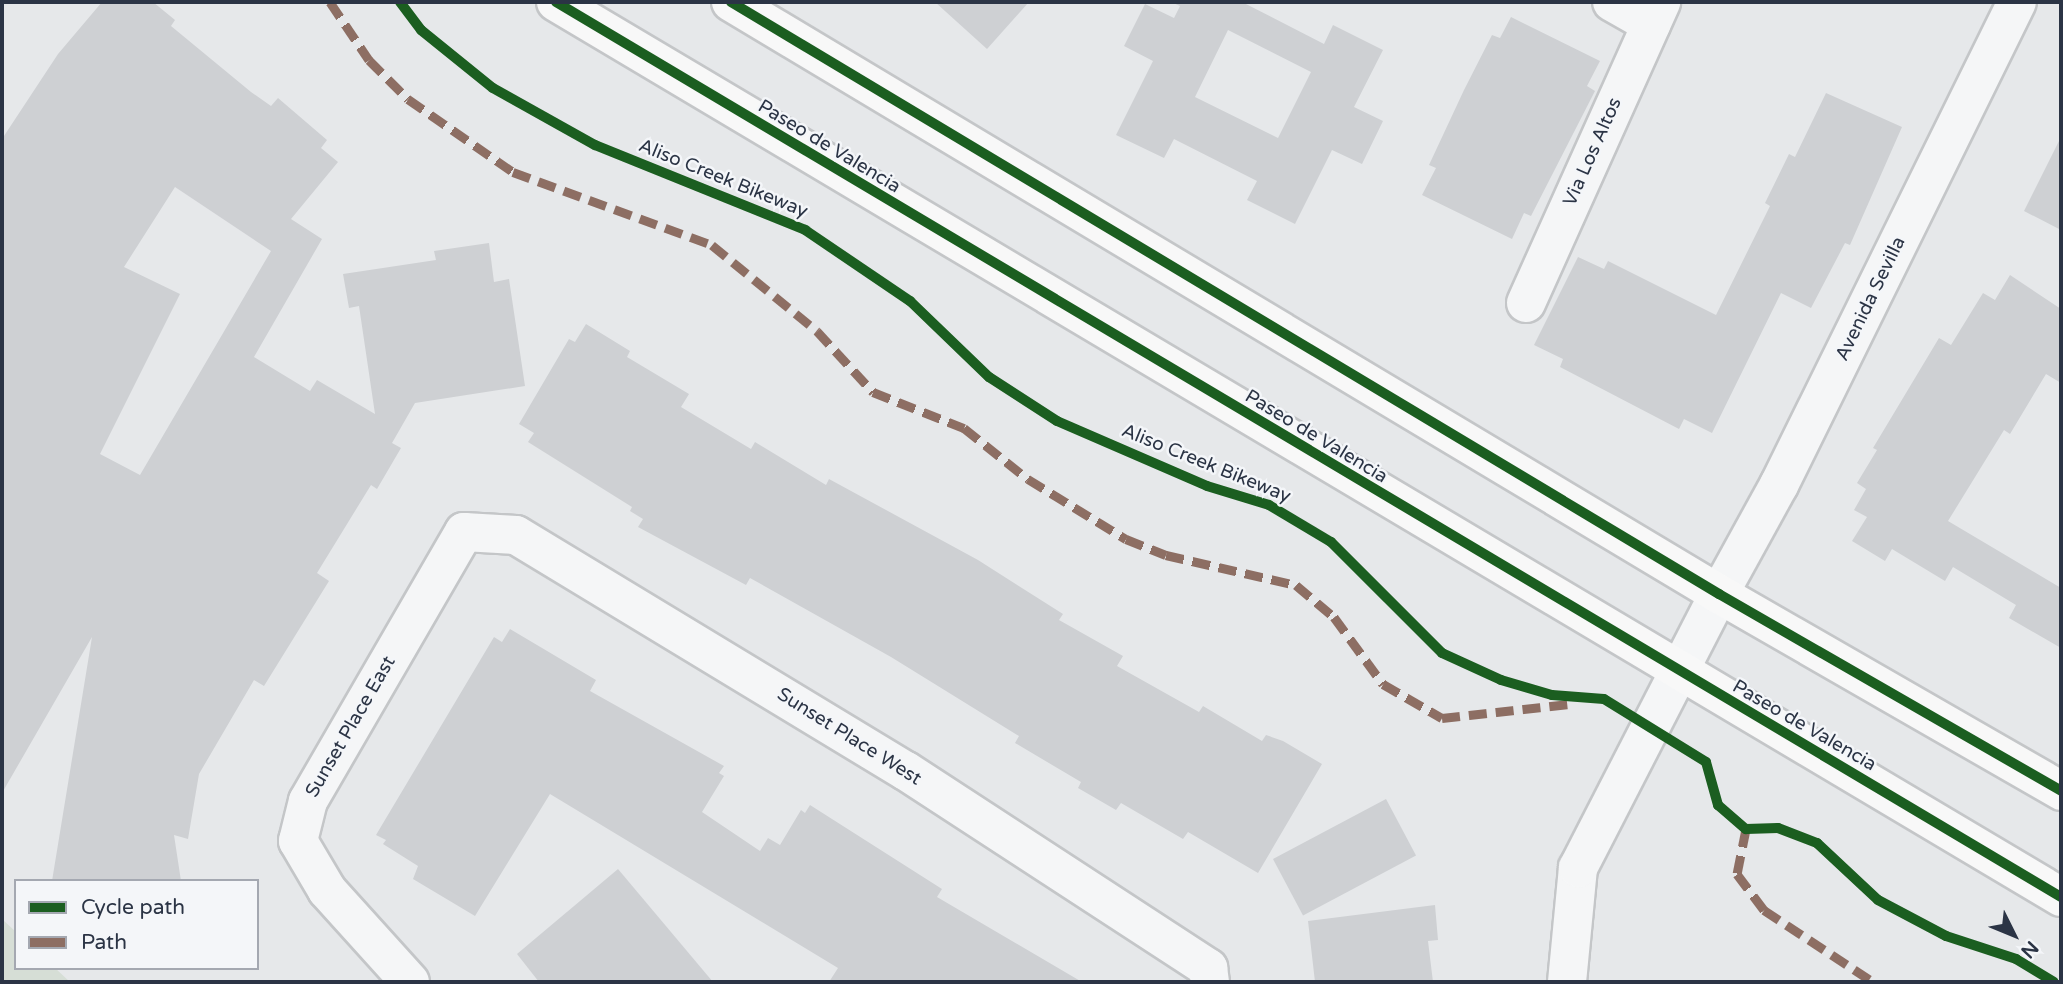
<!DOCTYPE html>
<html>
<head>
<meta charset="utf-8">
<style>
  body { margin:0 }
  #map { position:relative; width:2063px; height:984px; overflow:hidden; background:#e6e8ea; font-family:"Varela Round",sans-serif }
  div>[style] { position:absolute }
  .green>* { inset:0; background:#d6ded6 }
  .building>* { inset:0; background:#ced0d3; transform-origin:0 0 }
  .roads { filter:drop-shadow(2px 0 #c4c6c8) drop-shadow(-2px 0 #c4c6c8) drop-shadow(0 2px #c4c6c8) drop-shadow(0 -2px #c4c6c8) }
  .minor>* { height:38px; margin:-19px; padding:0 19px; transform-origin:19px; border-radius:19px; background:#f5f6f7 }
  .tertiary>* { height:38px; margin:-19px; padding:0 19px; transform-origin:19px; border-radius:19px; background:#f5f6f7 }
  .secondary>* { height:38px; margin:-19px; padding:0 19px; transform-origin:19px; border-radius:19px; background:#f8f8f8 }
  .quiet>* { height:9px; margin-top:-4.5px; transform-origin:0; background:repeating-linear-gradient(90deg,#8d6e63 0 18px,transparent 0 27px) }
  .cycleway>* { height:10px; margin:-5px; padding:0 5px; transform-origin:5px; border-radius:5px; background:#1b5e20 }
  span { translate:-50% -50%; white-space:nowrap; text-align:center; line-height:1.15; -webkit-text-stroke:5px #f4f6f9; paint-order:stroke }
  .street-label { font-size:19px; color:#2b3445 }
  .frame { position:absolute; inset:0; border:4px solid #2b3445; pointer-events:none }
  .legend { position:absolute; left:14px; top:879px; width:245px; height:91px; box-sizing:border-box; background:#f4f6f9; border:2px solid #a4a8b1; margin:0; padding:9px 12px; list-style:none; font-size:21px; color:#2b3445 }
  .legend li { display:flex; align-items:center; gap:14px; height:35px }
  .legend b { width:35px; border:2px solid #a4a8b1 }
  .north { position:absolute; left:1979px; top:900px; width:70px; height:70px; -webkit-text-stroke:5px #f4f6f9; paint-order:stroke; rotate:133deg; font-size:19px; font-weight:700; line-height:28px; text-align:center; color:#2b3445 }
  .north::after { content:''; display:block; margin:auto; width:24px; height:32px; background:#2b3445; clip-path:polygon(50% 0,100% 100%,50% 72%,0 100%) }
</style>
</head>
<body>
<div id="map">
  <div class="green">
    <div style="clip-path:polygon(2px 919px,16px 932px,16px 968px,55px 968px,70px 982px,2px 982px)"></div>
  </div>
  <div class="building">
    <div style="clip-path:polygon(evenodd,102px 2px,153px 2px,175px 20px,171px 26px,251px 92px,271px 106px,278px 98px,327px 140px,321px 148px,338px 162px,291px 219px,322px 239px,254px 357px,310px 391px,317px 380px,375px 414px,359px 306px,349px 308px,343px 274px,436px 260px,434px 251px,489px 243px,494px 282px,509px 279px,525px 386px,415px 403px,392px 443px,401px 448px,377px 489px,371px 485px,317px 573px,329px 581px,264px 686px,254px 680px,199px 774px,188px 839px,174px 835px,181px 881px,52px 881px,92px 637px,2px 793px,2px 139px,58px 54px,102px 2px,175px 187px,271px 251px,140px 475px,100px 454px,180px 294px,124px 267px,175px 187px)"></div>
    <div style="clip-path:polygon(935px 2px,1029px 2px,987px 49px)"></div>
    <div style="clip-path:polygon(evenodd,1171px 2px,1242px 2px,1324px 44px,1333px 25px,1383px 50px,1354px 107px,1383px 121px,1362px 164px,1332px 150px,1295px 224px,1247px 200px,1257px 181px,1174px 139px,1164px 158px,1116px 135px,1153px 61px,1124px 46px,1145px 4px,1174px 18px,1180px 6px,1171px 2px,1228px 30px,1311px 72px,1278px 138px,1195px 97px,1228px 30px)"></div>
    <div style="clip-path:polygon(1511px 17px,1600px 61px,1587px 86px,1595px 91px,1531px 216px,1524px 213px,1512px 239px,1422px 195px,1436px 168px,1429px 165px,1464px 90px,1492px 35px,1500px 38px)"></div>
    <div style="clip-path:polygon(1826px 93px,1902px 127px,1850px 245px,1845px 243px,1811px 308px,1781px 293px,1712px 433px,1684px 419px,1679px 429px,1560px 367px,1563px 359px,1534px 345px,1578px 257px,1604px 269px,1608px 261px,1716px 315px,1770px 206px,1765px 203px,1789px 154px,1795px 157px)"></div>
    <div style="clip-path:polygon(2061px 137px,2061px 230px,2024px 211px)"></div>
    <div style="clip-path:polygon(2010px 275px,2061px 309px,2061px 383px,2046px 374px,2010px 434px,2004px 430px,1948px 521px,2061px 588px,2061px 648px,2009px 618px,2016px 605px,1953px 567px,1945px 581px,1892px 549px,1885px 561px,1852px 541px,1867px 517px,1854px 510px,1866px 489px,1857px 483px,1877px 450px,1873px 448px,1939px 338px,1951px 345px,1983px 293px,1995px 300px)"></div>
    <div style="clip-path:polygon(586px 324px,630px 351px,627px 357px,689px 394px,681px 407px,751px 449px,755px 442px,826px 485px,829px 479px,978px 560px,1063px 614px,1059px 620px,1123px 656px,1117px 666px,1199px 712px,1203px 706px,1262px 741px,1266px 735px,1283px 741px,1322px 764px,1258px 873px,1188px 832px,1183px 839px,1121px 803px,1116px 810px,1078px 788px,1081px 782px,1015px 743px,1019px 736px,891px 657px,750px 578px,746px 585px,638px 527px,643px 519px,630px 511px,632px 507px,528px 442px,534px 433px,519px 424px,569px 339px,575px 342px)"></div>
    <div style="clip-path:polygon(510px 629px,596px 680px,590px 691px,724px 766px,719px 773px,724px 776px,702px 812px,760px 851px,768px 838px,780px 845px,801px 810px,805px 813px,810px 805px,942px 889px,937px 897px,1082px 982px,829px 982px,838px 968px,550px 794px,475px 916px,413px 879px,418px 866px,383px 844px,386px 840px,376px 835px,494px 637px,502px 642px)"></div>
    <div style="left:1386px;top:799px;width:64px;height:128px;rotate:62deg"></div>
    <div style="clip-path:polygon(618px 869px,713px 982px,539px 982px,517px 954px)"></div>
    <div style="clip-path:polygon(1435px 905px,1438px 940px,1428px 941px,1433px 982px,1315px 982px,1308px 921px)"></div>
  </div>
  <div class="roads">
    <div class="minor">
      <div style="left:1612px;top:2px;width:45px;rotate:29.4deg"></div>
      <div style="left:1526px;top:303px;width:330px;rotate:-65.8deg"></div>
      <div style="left:410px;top:982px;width:124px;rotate:-132.1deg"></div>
      <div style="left:327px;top:890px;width:57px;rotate:-120.6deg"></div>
      <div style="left:298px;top:841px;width:41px;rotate:-76deg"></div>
      <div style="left:308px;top:801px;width:311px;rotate:-59.9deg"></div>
      <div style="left:464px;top:532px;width:52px;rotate:3.3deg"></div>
      <div style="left:516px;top:535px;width:456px;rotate:31.2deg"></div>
      <div style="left:906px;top:771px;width:361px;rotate:33.1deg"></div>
      <div style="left:1208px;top:968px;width:14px;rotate:82deg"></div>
      <div style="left:1567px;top:982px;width:115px;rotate:-84.5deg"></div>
      <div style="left:1578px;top:868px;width:308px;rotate:-62.8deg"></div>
    </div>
    <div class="tertiary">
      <div style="left:1719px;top:594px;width:124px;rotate:-61.2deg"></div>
      <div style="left:1779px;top:485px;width:538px;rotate:-63.77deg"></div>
    </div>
    <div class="secondary">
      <div style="left:556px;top:2px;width:1751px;rotate:30.74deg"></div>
      <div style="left:731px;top:2px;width:1152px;rotate:30.93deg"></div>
      <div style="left:1719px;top:594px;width:395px;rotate:29.9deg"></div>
    </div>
  </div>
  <div class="quiet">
    <div style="left:330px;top:2px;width:70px;rotate:56.1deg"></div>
    <div style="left:369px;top:60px;width:55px;rotate:45deg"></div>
    <div style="left:408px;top:99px;width:128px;rotate:34.8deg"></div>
    <div style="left:513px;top:172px;width:212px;rotate:20.1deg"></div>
    <div style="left:712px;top:245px;width:136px;rotate:39.3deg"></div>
    <div style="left:817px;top:331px;width:83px;rotate:47.4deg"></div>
    <div style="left:873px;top:392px;width:98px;rotate:21.6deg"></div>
    <div style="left:964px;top:428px;width:82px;rotate:38.6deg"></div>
    <div style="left:1028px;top:479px;width:115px;rotate:31.5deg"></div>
    <div style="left:1126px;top:539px;width:43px;rotate:21.8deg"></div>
    <div style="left:1166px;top:555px;width:133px;rotate:13deg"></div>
    <div style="left:1296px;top:585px;width:50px;rotate:40.1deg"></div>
    <div style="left:1334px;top:617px;width:83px;rotate:53.8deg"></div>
    <div style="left:1383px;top:684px;width:68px;rotate:30deg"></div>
    <div style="left:1442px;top:718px;width:128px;rotate:-6.3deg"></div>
    <div style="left:1746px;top:829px;width:46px;rotate:101.3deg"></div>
    <div style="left:1737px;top:874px;width:45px;rotate:53.1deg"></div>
    <div style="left:1764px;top:910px;width:131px;rotate:33.4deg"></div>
  </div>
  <div class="cycleway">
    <div style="left:400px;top:2px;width:35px;rotate:53deg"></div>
    <div style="left:421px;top:30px;width:92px;rotate:38.9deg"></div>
    <div style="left:493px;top:88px;width:117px;rotate:29.2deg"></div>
    <div style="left:595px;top:145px;width:227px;rotate:22deg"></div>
    <div style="left:805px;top:230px;width:127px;rotate:34.1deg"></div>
    <div style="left:910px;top:301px;width:110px;rotate:43.9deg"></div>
    <div style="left:989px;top:377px;width:81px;rotate:32.9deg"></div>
    <div style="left:1057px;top:421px;width:163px;rotate:23.4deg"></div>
    <div style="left:1207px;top:486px;width:65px;rotate:17deg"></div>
    <div style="left:1269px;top:505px;width:72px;rotate:30.8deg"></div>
    <div style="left:1331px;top:542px;width:157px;rotate:45deg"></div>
    <div style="left:1442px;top:653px;width:65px;rotate:24.6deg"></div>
    <div style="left:1501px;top:680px;width:53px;rotate:16.4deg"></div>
    <div style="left:1552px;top:695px;width:52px;rotate:4.4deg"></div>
    <div style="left:1604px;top:699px;width:120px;rotate:31.7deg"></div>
    <div style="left:1706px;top:762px;width:45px;rotate:74.4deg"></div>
    <div style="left:1718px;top:805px;width:37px;rotate:41deg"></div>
    <div style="left:1746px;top:829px;width:32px;rotate:-2deg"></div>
    <div style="left:1778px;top:828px;width:42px;rotate:21deg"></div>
    <div style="left:1817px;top:843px;width:83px;rotate:43.1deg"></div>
    <div style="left:1878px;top:900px;width:77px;rotate:27.9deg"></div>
    <div style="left:1946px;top:936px;width:74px;rotate:18.2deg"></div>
    <div style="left:2016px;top:959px;width:44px;rotate:31.2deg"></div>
    <div style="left:556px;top:2px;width:1751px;rotate:30.74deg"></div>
    <div style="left:731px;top:2px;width:1152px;rotate:30.93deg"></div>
    <div style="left:1719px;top:594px;width:395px;rotate:29.9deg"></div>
  </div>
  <div class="street-label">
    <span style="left:829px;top:147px;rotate:31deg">Paseo de Valencia</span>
    <span style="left:1593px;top:152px;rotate:-66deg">Via Los Altos</span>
    <span style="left:723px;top:179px;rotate:22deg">Aliso Creek Bikeway</span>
    <span style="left:1871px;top:299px;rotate:-64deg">Avenida Sevilla</span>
    <span style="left:1316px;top:437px;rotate:31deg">Paseo de Valencia</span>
    <span style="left:1206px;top:464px;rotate:22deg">Aliso Creek Bikeway</span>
    <span style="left:1804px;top:726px;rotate:30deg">Paseo de Valencia</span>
    <span style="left:351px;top:727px;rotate:-60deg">Sunset Place East</span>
    <span style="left:849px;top:737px;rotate:32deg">Sunset Place West</span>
  </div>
  <div class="frame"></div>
  <ul class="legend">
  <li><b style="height:9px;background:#1b5e20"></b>Cycle path</li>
  <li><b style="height:9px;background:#8d6e63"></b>Path</li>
  </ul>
  <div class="north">N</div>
</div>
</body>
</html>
